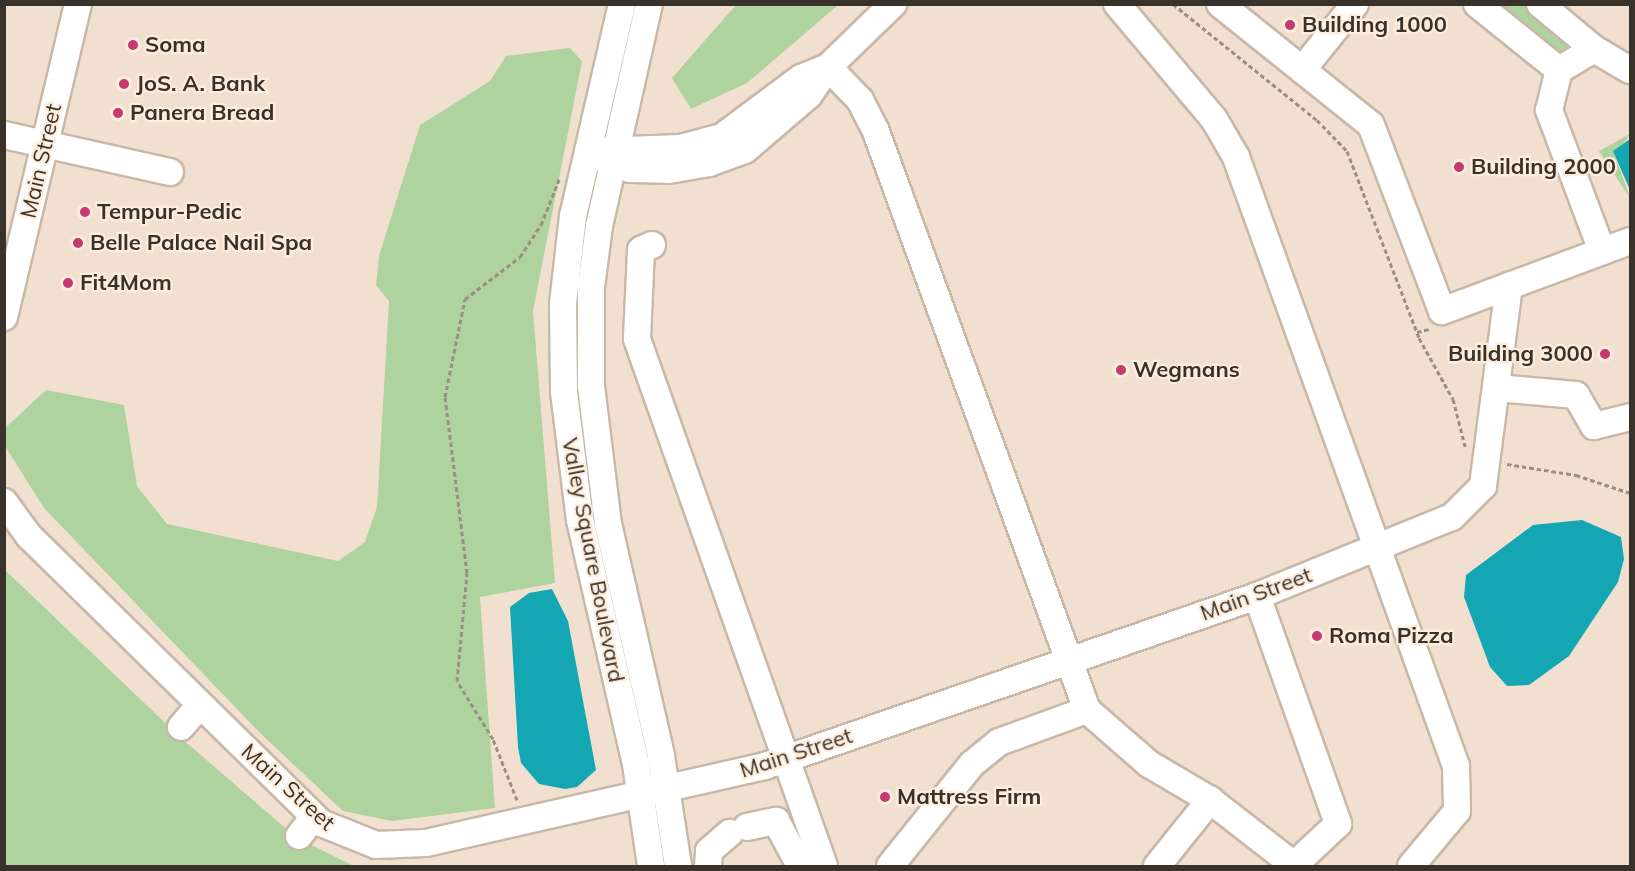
<!DOCTYPE html>
<html>
<head>
<meta charset="utf-8">
<style>
  body { margin:0 }
  #map { position:relative; width:1635px; height:871px; overflow:hidden; background:#f1e0cf; font-family:Mulish,sans-serif }
  div>[style] { position:absolute }
  .green>* { inset:0; background:#aed39e }
  .water>* { inset:0; background:#14a6b3 }
  .path>* { height:3px; margin-top:-1.5px; transform-origin:0; background:repeating-linear-gradient(90deg,#9a8e82 0 4.5px,transparent 0 7.5px) }
  .roads { filter:drop-shadow(2px 0 #c8b8a8) drop-shadow(-2px 0 #c8b8a8) drop-shadow(0 2px #c8b8a8) drop-shadow(0 -2px #c8b8a8) }
  .minor>* { height:26px; margin:-13px; padding:0 13px; transform-origin:13px; border-radius:13px; background:#fff }
  .dots>* { width:16px; height:16px; translate:-50% -50%; box-sizing:border-box; border:3px solid #feeddc; border-radius:50% }
  span { translate:-50% -50%; white-space:nowrap; text-align:center; line-height:1.15; -webkit-text-stroke:4.5px #feeddc; paint-order:stroke }
  .poi-label { font-size:22px; color:#38322b; font-weight:700 }
  .left { translate:0 -50%; text-align:left }
  .right { translate:-100% -50%; text-align:right }
  .street-label { font-size:22px; color:#38322b }
  .frame { position:absolute; inset:0; border:6px solid #38322b; pointer-events:none }
</style>
</head>
<body>
<div id="map">
  <div class="green">
    <div style="clip-path:polygon(736px 5px,838px 5px,747px 83px,691px 109px,672px 78px)"></div>
    <div style="clip-path:polygon(1490px 5px,1530px 5px,1570px 41px,1569px 48px,1560px 55px)"></div>
    <div style="clip-path:polygon(570px 48px,582px 61px,533px 311px,555px 583px,480px 597px,495px 808px,392px 821px,343px 811px,260px 733px,44px 508px,5px 446px,5px 428px,46px 390px,124px 405px,137px 486px,167px 524px,338px 561px,365px 542px,377px 507px,389px 301px,376px 285px,379px 256px,420px 125px,490px 81px,506px 56px)"></div>
    <div style="clip-path:polygon(1630px 134px,1615px 156px,1630px 198px,1599px 151px)"></div>
    <div style="clip-path:polygon(4px 569px,181px 738px,297px 838px,354px 866px,5px 866px)"></div>
  </div>
  <div class="water">
    <div style="clip-path:polygon(1630px 139px,1630px 190px,1613px 151px)"></div>
    <div style="clip-path:polygon(1582px 520px,1621px 537px,1624px 559px,1618px 582px,1569px 656px,1529px 685px,1507px 686px,1490px 667px,1464px 597px,1466px 575px,1533px 525px)"></div>
    <div style="clip-path:polygon(552px 589px,568px 621px,596px 770px,577px 787px,565px 789px,539px 784px,521px 763px,518px 747px,510px 607px,529px 593px)"></div>
  </div>
  <div class="path">
    <div style="left:1173px;top:4px;width:185px;rotate:38.9deg"></div>
    <div style="left:1317px;top:120px;width:43px;rotate:45.9deg"></div>
    <div style="left:1347px;top:151px;width:200px;rotate:68.9deg"></div>
    <div style="left:1419px;top:338px;width:70px;rotate:60.9deg"></div>
    <div style="left:1453px;top:399px;width:49px;rotate:75.7deg"></div>
    <div style="left:1417px;top:332px;width:12px;rotate:-14deg"></div>
    <div style="left:1507px;top:464px;width:70px;rotate:9.1deg"></div>
    <div style="left:1576px;top:475px;width:57px;rotate:18.4deg"></div>
    <div style="left:517px;top:800px;width:66px;rotate:-111.5deg"></div>
    <div style="left:493px;top:739px;width:68px;rotate:-121.8deg"></div>
    <div style="left:457px;top:681px;width:108px;rotate:-84.7deg"></div>
    <div style="left:467px;top:573px;width:177px;rotate:-97.1deg"></div>
    <div style="left:445px;top:397px;width:100px;rotate:-78.5deg"></div>
    <div style="left:465px;top:299px;width:69px;rotate:-37.4deg"></div>
    <div style="left:520px;top:257px;width:38px;rotate:-57deg"></div>
    <div style="left:541px;top:225px;width:52px;rotate:-68.4deg"></div>
  </div>
  <div class="roads">
    <div class="minor">
      <div style="left:622px;top:4px;width:218px;rotate:103deg"></div>
      <div style="left:573px;top:216px;width:89px;rotate:96.5deg"></div>
      <div style="left:563px;top:304px;width:88px;rotate:89.3deg"></div>
      <div style="left:564px;top:392px;width:129px;rotate:82.9deg"></div>
      <div style="left:580px;top:520px;width:250px;rotate:77.1deg"></div>
      <div style="left:636px;top:764px;width:103px;rotate:81.6deg"></div>
      <div style="left:649px;top:4px;width:228px;rotate:102.7deg"></div>
      <div style="left:599px;top:226px;width:62px;rotate:97.5deg"></div>
      <div style="left:591px;top:287px;width:99px;rotate:90deg"></div>
      <div style="left:591px;top:386px;width:139px;rotate:83deg"></div>
      <div style="left:608px;top:524px;width:238px;rotate:77.1deg"></div>
      <div style="left:661px;top:756px;width:111px;rotate:81.2deg"></div>
      <div style="left:1117px;top:4px;width:150px;rotate:49.9deg"></div>
      <div style="left:1214px;top:119px;width:44px;rotate:59.9deg"></div>
      <div style="left:1236px;top:157px;width:648px;rotate:70.14deg"></div>
      <div style="left:1456px;top:766px;width:45px;rotate:88.7deg"></div>
      <div style="left:1457px;top:811px;width:72px;rotate:129.9deg"></div>
      <div style="left:1220px;top:4px;width:193px;rotate:38.7deg"></div>
      <div style="left:1371px;top:125px;width:199px;rotate:69.1deg"></div>
      <div style="left:1442px;top:311px;width:201px;rotate:-20.4deg"></div>
      <div style="left:1477px;top:4px;width:105px;rotate:38.8deg"></div>
      <div style="left:1540px;top:4px;width:70px;rotate:39.8deg"></div>
      <div style="left:1594px;top:49px;width:42px;rotate:30.3deg"></div>
      <div style="left:1594px;top:49px;width:41px;rotate:149deg"></div>
      <div style="left:1559px;top:70px;width:41px;rotate:104deg"></div>
      <div style="left:1549px;top:110px;width:151px;rotate:69.4deg"></div>
      <div style="left:828px;top:67px;width:46px;rotate:45.9deg"></div>
      <div style="left:860px;top:100px;width:33px;rotate:63deg"></div>
      <div style="left:875px;top:129px;width:618px;rotate:69.95deg"></div>
      <div style="left:1087px;top:710px;width:82px;rotate:41.1deg"></div>
      <div style="left:1149px;top:764px;width:71px;rotate:30.5deg"></div>
      <div style="left:1210px;top:800px;width:108px;rotate:37.8deg"></div>
      <div style="left:1302px;top:70px;width:85px;rotate:-51.2deg"></div>
      <div style="left:4px;top:135px;width:170px;rotate:12.6deg"></div>
      <div style="left:600px;top:151px;width:80px;rotate:-2.1deg"></div>
      <div style="left:680px;top:148px;width:43px;rotate:-14.7deg"></div>
      <div style="left:722px;top:137px;width:99px;rotate:-36.8deg"></div>
      <div style="left:801px;top:78px;width:29px;rotate:-22deg"></div>
      <div style="left:599px;top:157px;width:33px;rotate:21deg"></div>
      <div style="left:630px;top:169px;width:39px;rotate:1deg"></div>
      <div style="left:669px;top:170px;width:41px;rotate:-9.9deg"></div>
      <div style="left:709px;top:163px;width:38px;rotate:-20deg"></div>
      <div style="left:745px;top:150px;width:84px;rotate:-40.7deg"></div>
      <div style="left:809px;top:95px;width:34px;rotate:-56deg"></div>
      <div style="left:828px;top:67px;width:91px;rotate:-44.1deg"></div>
      <div style="left:652px;top:245px;width:12px;rotate:156deg"></div>
      <div style="left:641px;top:250px;width:89px;rotate:92.6deg"></div>
      <div style="left:637px;top:339px;width:559px;rotate:70.46deg"></div>
      <div style="left:4px;top:317px;width:322px;rotate:-76.7deg"></div>
      <div style="left:1497px;top:388px;width:79px;rotate:5.1deg"></div>
      <div style="left:1576px;top:395px;width:36px;rotate:60deg"></div>
      <div style="left:1594px;top:426px;width:37px;rotate:-14deg"></div>
      <div style="left:4px;top:502px;width:42px;rotate:53.7deg"></div>
      <div style="left:29px;top:536px;width:409px;rotate:44.5deg"></div>
      <div style="left:321px;top:823px;width:59px;rotate:21.8deg"></div>
      <div style="left:376px;top:845px;width:50px;rotate:-2.3deg"></div>
      <div style="left:426px;top:843px;width:348px;rotate:-12.8deg"></div>
      <div style="left:765px;top:766px;width:521px;rotate:-19.06deg"></div>
      <div style="left:1257px;top:596px;width:210px;rotate:-22.1deg"></div>
      <div style="left:1452px;top:517px;width:44px;rotate:-45deg"></div>
      <div style="left:1483px;top:486px;width:202px;rotate:-82.6deg"></div>
      <div style="left:1257px;top:596px;width:242px;rotate:70.4deg"></div>
      <div style="left:1338px;top:824px;width:60px;rotate:137deg"></div>
      <div style="left:181px;top:727px;width:29px;rotate:-49deg"></div>
      <div style="left:747px;top:827px;width:30px;rotate:-12deg"></div>
      <div style="left:776px;top:821px;width:51px;rotate:61.9deg"></div>
      <div style="left:299px;top:836px;width:24px;rotate:-52deg"></div>
      <div style="left:708px;top:866px;width:15px;rotate:-86deg"></div>
      <div style="left:709px;top:851px;width:28px;rotate:-41deg"></div>
      <div style="left:890px;top:866px;width:131px;rotate:-51.2deg"></div>
      <div style="left:972px;top:764px;width:35px;rotate:-39deg"></div>
      <div style="left:999px;top:742px;width:94px;rotate:-20deg"></div>
      <div style="left:1157px;top:866px;width:85px;rotate:-51.2deg"></div>
    </div>
  </div>
  <div class="dots">
    <div style="left:1290px;top:25px;background:#c43971"></div>
    <div style="left:133px;top:45px;background:#c43971"></div>
    <div style="left:124px;top:84px;background:#c43971"></div>
    <div style="left:118px;top:113px;background:#c43971"></div>
    <div style="left:1459px;top:167px;background:#c43971"></div>
    <div style="left:85px;top:212px;background:#c43971"></div>
    <div style="left:78px;top:243px;background:#c43971"></div>
    <div style="left:68px;top:283px;background:#c43971"></div>
    <div style="left:1605px;top:354px;background:#c43971"></div>
    <div style="left:1121px;top:370px;background:#c43971"></div>
    <div style="left:1317px;top:636px;background:#c43971"></div>
    <div style="left:885px;top:797px;background:#c43971"></div>
  </div>
  <div class="poi-label">
    <span class="left" style="left:1302px;top:25px">Building 1000</span>
    <span class="left" style="left:145px;top:45px">Soma</span>
    <span class="left" style="left:136px;top:84px">JoS. A. Bank</span>
    <span class="left" style="left:130px;top:113px">Panera Bread</span>
    <span class="left" style="left:1471px;top:167px">Building 2000</span>
    <span class="left" style="left:97px;top:212px">Tempur-Pedic</span>
    <span class="left" style="left:90px;top:243px">Belle Palace Nail Spa</span>
    <span class="left" style="left:80px;top:283px">Fit4Mom</span>
    <span class="right" style="left:1593px;top:354px">Building 3000</span>
    <span class="left" style="left:1133px;top:370px">Wegmans</span>
    <span class="left" style="left:1329px;top:636px">Roma Pizza</span>
    <span class="left" style="left:897px;top:797px">Mattress Firm</span>
  </div>
  <div class="street-label">
    <span style="left:41px;top:161px;rotate:-77deg">Main Street</span>
    <span style="left:593px;top:560px;rotate:79deg">Valley Square Boulevard</span>
    <span style="left:1256px;top:594px;rotate:-20deg">Main Street</span>
    <span style="left:796px;top:753px;rotate:-18deg">Main Street</span>
    <span style="left:288px;top:787px;rotate:42deg">Main Street</span>
  </div>
  <div class="frame"></div>
</div>
</body>
</html>
